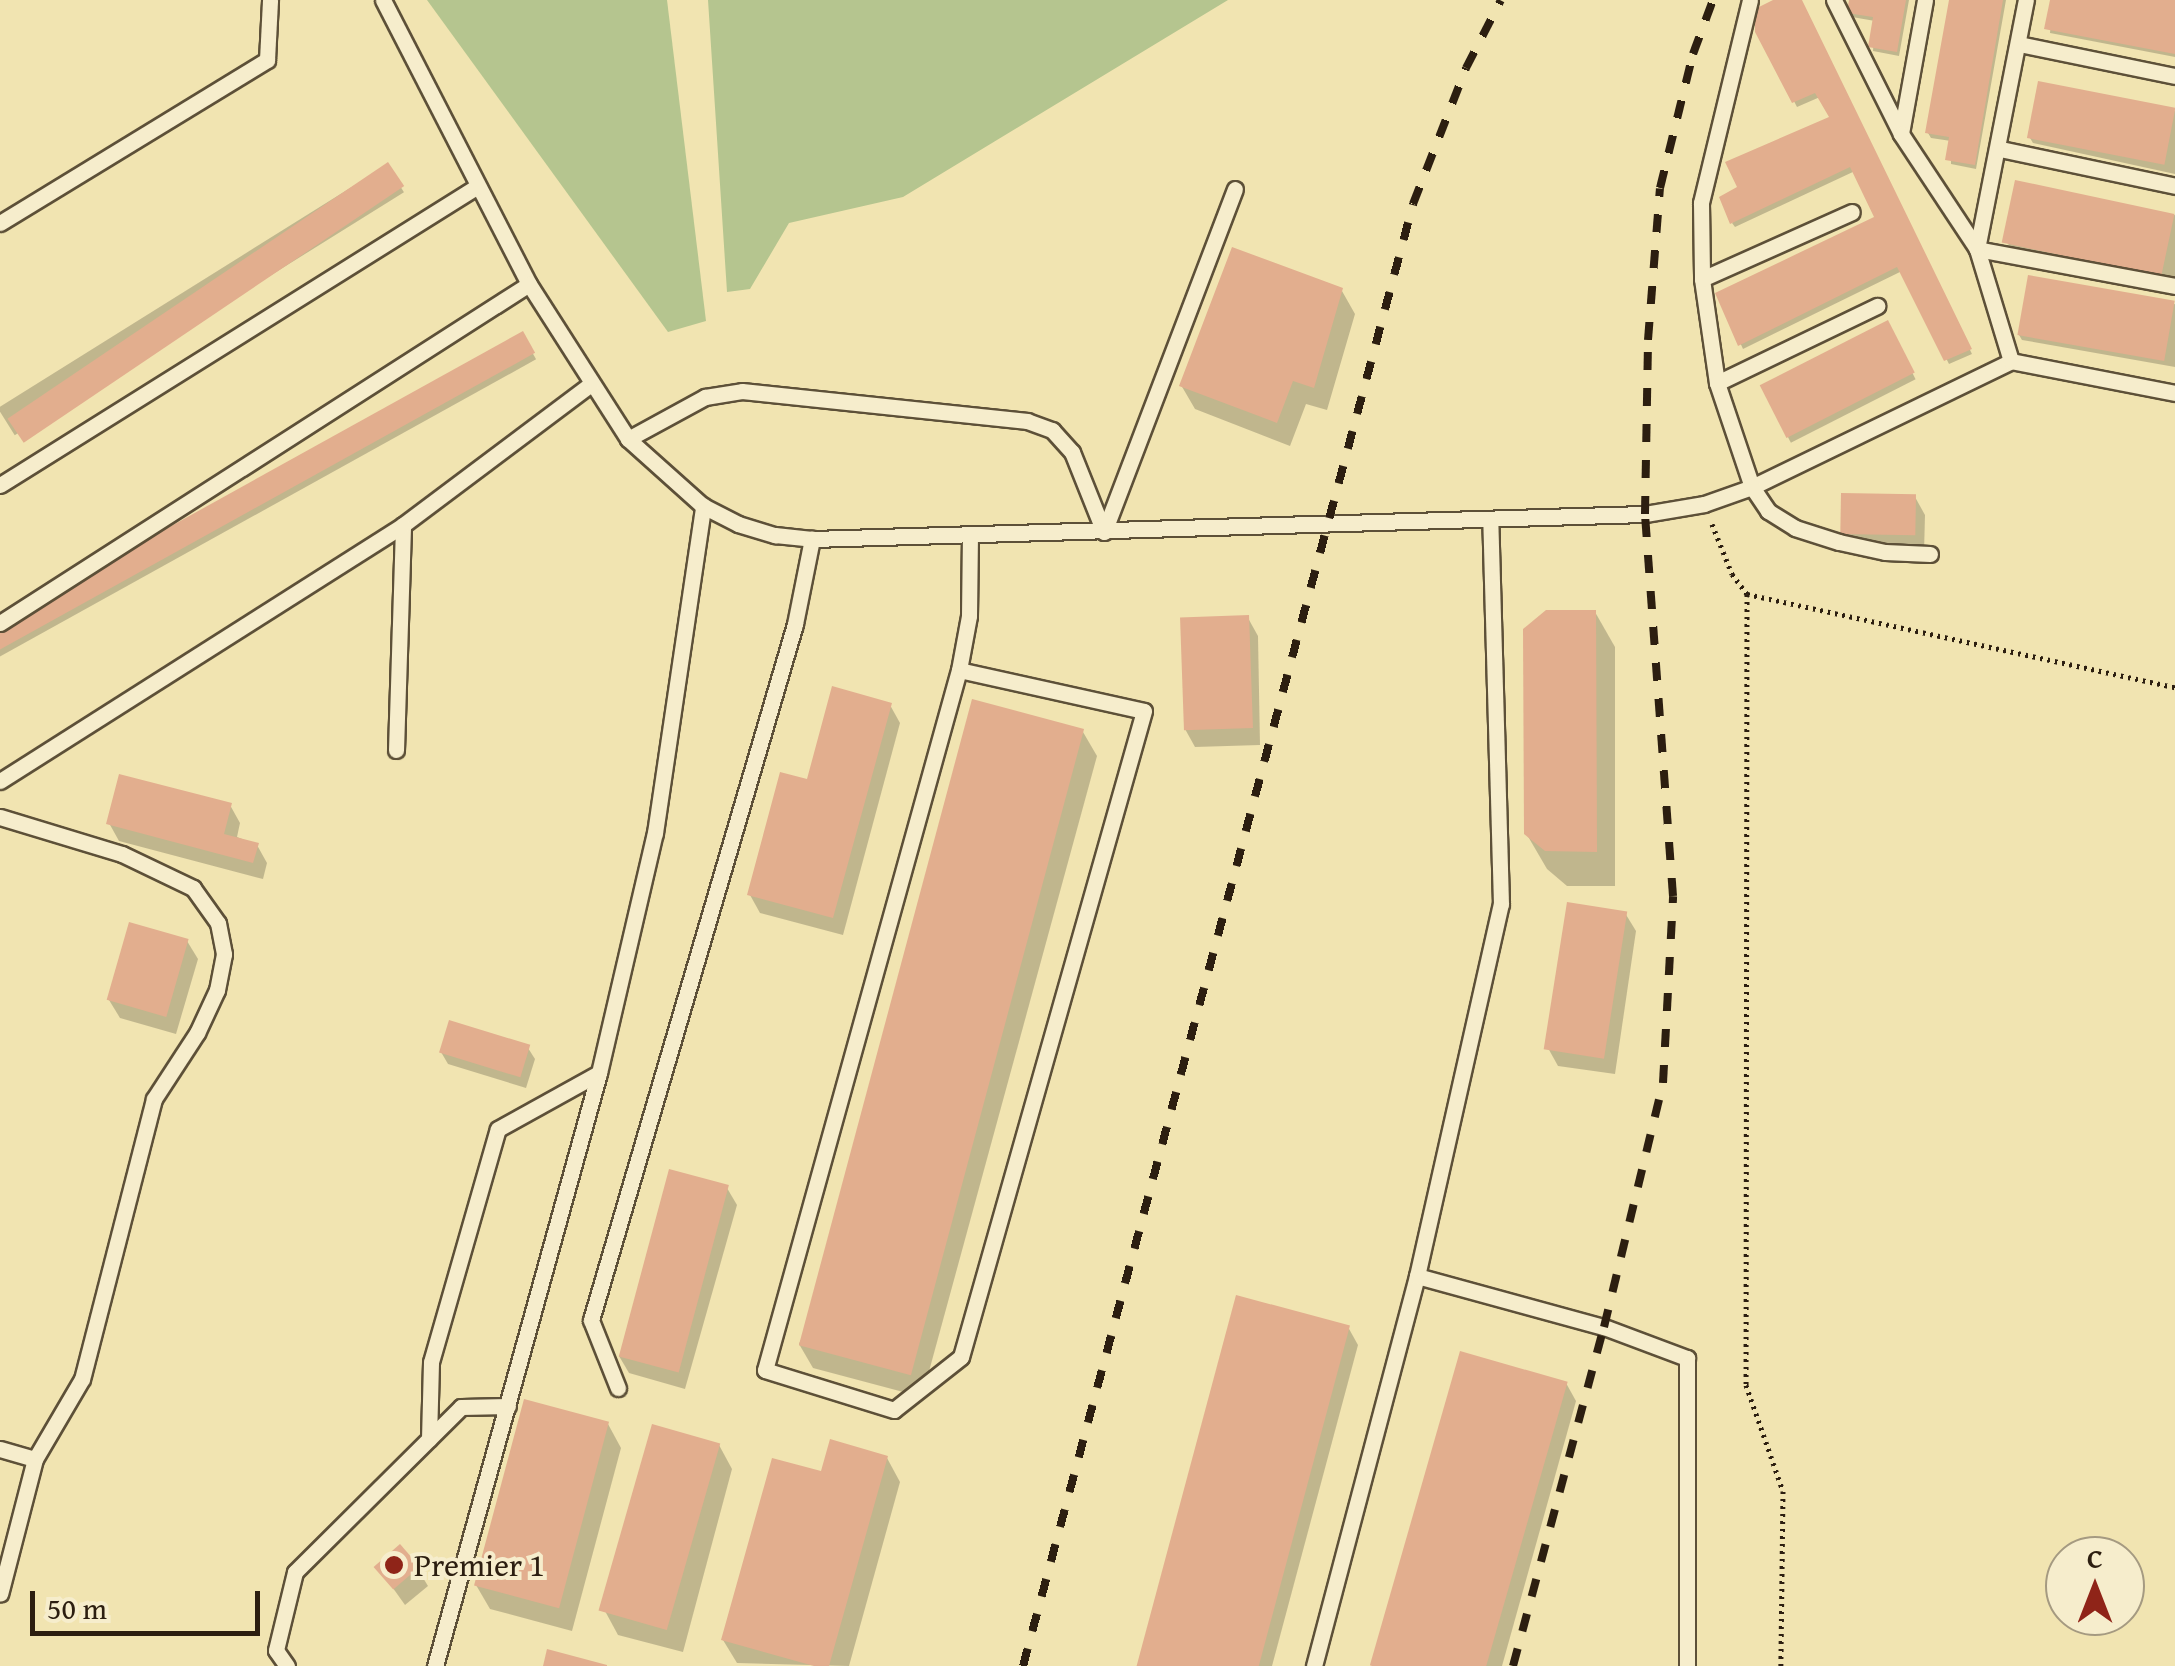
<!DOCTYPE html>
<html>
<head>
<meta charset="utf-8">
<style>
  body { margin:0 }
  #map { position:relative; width:2175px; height:1666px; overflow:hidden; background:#f1e4b1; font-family:"Gentium Book Plus",serif }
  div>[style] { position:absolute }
  .green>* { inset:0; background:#b5c58f }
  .shadow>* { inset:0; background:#0003; transform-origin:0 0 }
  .building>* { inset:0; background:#e2ae8e; transform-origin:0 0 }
  .path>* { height:5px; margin-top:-2.5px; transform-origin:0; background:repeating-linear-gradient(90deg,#2c1e10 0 2.5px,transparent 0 7.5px) }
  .roads { filter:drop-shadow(2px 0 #5d5038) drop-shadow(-2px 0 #5d5038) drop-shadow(0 2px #5d5038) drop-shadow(0 -2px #5d5038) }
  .service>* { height:15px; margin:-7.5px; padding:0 7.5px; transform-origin:7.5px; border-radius:7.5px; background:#f6edcc }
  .rail>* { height:8px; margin-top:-4px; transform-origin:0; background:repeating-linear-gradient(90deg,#2c1e10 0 18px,transparent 0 36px) }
  .dots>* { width:28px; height:28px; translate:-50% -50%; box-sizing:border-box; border:5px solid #f6edcc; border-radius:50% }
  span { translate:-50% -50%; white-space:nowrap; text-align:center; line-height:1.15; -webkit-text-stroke:8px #f6edcc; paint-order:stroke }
  .poi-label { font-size:32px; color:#2c1e10 }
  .left { translate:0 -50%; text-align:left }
  .north { position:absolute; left:2045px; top:1536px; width:100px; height:100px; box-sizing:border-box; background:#f6edcc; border:2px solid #a59a81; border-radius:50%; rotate:0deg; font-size:28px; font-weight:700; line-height:40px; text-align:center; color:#2c1e10 }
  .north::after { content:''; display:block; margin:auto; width:35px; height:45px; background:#8f2418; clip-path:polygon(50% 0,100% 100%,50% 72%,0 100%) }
  .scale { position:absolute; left:30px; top:1591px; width:230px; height:45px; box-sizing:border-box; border:5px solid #2c1e10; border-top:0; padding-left:12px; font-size:30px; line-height:35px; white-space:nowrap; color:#2c1e10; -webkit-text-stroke:8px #f6edcc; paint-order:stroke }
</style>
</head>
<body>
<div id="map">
  <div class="green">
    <div style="clip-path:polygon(427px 0,667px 0,706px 321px,668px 332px)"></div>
    <div style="clip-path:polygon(708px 0,1228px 0,903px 197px,789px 223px,750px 289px,727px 292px)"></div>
  </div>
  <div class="shadow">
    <div style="clip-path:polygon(1776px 0,1800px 0,1972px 354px,1949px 364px,1902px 271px,1743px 349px,1718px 294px,1877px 218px,1855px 171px,1735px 227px,1732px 223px,1833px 119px,1820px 97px,1797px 107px,1758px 32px)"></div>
    <div style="clip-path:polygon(1852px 0,1909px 0,1899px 56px,1873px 51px,1875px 21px,1852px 17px)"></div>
    <div style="clip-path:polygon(1951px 0,2006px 0,1976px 169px,1951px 164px,1951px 141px,1931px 138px,1928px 133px)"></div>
    <div style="clip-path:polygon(2053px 0,2175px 0,2175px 57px,2050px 33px)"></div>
    <div style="clip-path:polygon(2175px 111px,2175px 174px,2033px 143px,2030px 138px)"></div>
    <div style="left:387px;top:165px;width:32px;height:459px;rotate:58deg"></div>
    <div style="clip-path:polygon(2175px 215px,2175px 278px,2010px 247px,2007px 242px)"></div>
    <div style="clip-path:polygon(1342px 291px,1355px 314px,1327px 410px,1306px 404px,1290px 446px,1195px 409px,1181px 385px)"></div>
    <div style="clip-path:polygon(2175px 304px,2175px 367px,2022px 340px,2019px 335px)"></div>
    <div style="left:1887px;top:323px;width:63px;height:140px;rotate:63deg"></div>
    <div style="left:522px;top:334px;width:29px;height:619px;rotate:61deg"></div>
    <div style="clip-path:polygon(1915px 497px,1925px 515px,1924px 553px,1853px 551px,1843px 533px)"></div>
    <div style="clip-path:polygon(1595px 612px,1615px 647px,1615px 886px,1567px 886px,1547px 869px,1526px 833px)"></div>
    <div style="clip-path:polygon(1248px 618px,1258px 636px,1260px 745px,1195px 747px,1185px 729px)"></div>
    <div style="clip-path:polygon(890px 705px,900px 723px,843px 935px,760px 913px,750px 895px)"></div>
    <div style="clip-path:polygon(1083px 732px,1097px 756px,922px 1397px,813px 1368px,799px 1344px)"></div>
    <div style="clip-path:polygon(230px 805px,240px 823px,237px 837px,257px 845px,267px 863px,263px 879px,119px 841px,109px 823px)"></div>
    <div style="clip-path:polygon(1625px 913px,1636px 931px,1615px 1074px,1558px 1066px,1548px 1048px)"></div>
    <div style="clip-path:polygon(187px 941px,198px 959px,176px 1034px,120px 1018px,109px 1000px)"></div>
    <div style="clip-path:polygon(528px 1048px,535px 1059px,526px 1088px,448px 1064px,441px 1052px)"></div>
    <div style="clip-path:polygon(727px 1188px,737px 1205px,685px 1389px,629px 1373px,619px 1356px)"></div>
    <div style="clip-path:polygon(1348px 1327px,1358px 1345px,1272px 1666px,1138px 1666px)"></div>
    <div style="clip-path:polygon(1566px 1383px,1576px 1401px,1502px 1666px,1375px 1666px)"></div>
    <div style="clip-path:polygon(608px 1424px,621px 1448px,572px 1631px,490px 1609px,476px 1585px)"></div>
    <div style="clip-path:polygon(719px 1445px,732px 1469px,683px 1652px,618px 1635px,605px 1611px)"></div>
    <div style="clip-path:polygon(887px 1458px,900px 1482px,849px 1666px,737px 1663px,723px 1640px,822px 1474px)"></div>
    <div style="clip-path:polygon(378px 1567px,417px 1568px,428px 1586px,405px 1605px)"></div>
  </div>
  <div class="building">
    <div style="clip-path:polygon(1773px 0,1802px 0,1972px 349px,1944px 361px,1897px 267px,1738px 346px,1715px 293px,1874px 217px,1850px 167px,1730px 224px,1719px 197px,1737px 187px,1725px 162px,1829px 117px,1815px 93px,1792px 103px,1755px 32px,1755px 9px)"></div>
    <div style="clip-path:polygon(1849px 0,1906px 0,1897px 52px,1868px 47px,1873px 17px,1847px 13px)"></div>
    <div style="clip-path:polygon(1949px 0,2003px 0,1975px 165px,1945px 160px,1949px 137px,1925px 133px)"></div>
    <div style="clip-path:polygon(2050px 0,2175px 0,2175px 54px,2044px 29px)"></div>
    <div style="left:2038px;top:81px;width:140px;height:58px;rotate:11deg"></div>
    <div style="left:388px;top:162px;width:29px;height:459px;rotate:56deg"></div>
    <div style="left:2015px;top:180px;width:163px;height:64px;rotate:12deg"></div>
    <div style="clip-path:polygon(1232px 247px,1343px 288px,1314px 388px,1293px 381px,1277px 423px,1179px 386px)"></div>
    <div style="left:2028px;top:275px;width:149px;height:61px;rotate:10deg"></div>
    <div style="left:1888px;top:320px;width:59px;height:144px;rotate:63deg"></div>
    <div style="left:523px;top:331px;width:25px;height:619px;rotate:61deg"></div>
    <div style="left:1841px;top:493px;width:75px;height:41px;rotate:1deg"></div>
    <div style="clip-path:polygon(1546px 610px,1596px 610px,1597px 852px,1545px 851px,1524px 834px,1523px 629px)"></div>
    <div style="left:1249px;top:615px;width:113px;height:69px;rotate:88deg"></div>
    <div style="clip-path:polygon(832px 686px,892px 703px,833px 918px,747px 895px,780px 772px,807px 779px)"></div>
    <div style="left:972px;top:699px;width:116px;height:669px;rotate:15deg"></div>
    <div style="clip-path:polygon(119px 774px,232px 803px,224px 834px,259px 843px,253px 863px,106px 824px)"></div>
    <div style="left:1567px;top:902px;width:61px;height:149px;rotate:9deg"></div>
    <div style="left:129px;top:922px;width:62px;height:81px;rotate:16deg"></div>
    <div style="left:449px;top:1020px;width:85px;height:34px;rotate:17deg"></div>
    <div style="left:669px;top:1169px;width:62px;height:194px;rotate:15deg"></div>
    <div style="left:1236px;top:1295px;width:118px;height:385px;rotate:15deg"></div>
    <div style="left:1460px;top:1351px;width:112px;height:327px;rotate:16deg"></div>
    <div style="left:524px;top:1399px;width:88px;height:193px;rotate:15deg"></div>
    <div style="left:652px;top:1424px;width:71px;height:194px;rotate:16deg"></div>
    <div style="clip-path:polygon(830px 1439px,888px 1456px,829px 1666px,814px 1666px,721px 1640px,772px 1458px,821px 1471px)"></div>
    <div style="left:400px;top:1544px;width:30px;height:35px;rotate:49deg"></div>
    <div style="clip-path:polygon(547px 1649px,607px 1665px,607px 1666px,543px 1666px)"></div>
  </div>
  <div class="path">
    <div style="left:1712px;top:524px;width:54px;rotate:68.2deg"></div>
    <div style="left:1732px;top:574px;width:25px;rotate:53deg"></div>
    <div style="left:1747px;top:594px;width:438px;rotate:12.3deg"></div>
    <div style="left:1747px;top:594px;width:791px;rotate:90.07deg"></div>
    <div style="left:1746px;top:1385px;width:112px;rotate:70.8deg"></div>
    <div style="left:1783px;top:1491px;width:175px;rotate:90.7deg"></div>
  </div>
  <div class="roads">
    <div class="service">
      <div style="left:383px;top:0;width:319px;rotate:62.8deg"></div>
      <div style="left:529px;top:284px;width:184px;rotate:57.4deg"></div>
      <div style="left:628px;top:439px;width:101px;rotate:41.8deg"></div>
      <div style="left:703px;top:506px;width:39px;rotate:27deg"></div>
      <div style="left:738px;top:524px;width:39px;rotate:17deg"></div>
      <div style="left:775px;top:535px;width:37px;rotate:6deg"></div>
      <div style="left:812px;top:539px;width:833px;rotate:-1.72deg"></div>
      <div style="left:1645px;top:514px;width:60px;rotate:-9.6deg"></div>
      <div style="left:1704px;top:504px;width:51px;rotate:-19.5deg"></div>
      <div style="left:1752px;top:487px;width:288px;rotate:-25.9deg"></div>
      <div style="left:2011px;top:361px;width:167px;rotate:11deg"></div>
      <div style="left:1750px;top:0;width:209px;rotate:103.6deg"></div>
      <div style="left:1701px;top:203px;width:76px;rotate:89.2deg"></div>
      <div style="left:1702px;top:279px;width:105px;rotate:81.8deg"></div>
      <div style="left:1717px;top:383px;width:110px;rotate:71.4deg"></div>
      <div style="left:1752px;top:487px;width:29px;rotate:56deg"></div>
      <div style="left:1768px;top:511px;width:32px;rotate:32deg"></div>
      <div style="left:1795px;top:528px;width:46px;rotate:17.7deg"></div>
      <div style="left:1839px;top:542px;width:47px;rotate:12.3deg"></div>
      <div style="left:1885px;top:552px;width:45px;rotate:2.5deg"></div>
      <div style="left:1834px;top:0;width:150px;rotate:63.4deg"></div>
      <div style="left:1925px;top:0;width:136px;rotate:100.2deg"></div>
      <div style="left:1901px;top:134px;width:138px;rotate:56.5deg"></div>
      <div style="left:1977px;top:249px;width:201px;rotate:10.6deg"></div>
      <div style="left:2019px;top:44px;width:159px;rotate:11.6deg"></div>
      <div style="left:2000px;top:149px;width:179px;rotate:11.9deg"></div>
      <div style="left:0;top:223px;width:313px;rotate:-31.4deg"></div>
      <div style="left:267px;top:60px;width:60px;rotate:-87.1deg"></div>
      <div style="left:1702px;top:279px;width:164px;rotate:-24.1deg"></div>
      <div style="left:2011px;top:361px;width:117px;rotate:-106.9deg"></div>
      <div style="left:1977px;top:249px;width:254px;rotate:-78.9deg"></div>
      <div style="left:1717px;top:383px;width:178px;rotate:-25.7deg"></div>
      <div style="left:628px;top:439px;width:88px;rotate:-28.6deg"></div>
      <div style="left:705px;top:397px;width:37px;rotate:-9deg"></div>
      <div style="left:742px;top:391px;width:287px;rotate:6deg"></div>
      <div style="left:1027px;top:421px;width:27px;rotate:20deg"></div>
      <div style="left:1052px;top:430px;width:30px;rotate:48deg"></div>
      <div style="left:1072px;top:452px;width:86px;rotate:68.2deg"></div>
      <div style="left:0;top:485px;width:562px;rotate:-32.05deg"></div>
      <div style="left:1104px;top:532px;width:367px;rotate:-69.1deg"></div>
      <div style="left:0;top:623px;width:628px;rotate:-32.65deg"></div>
      <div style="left:959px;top:670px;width:189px;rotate:12.5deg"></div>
      <div style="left:1144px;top:711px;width:671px;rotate:105.82deg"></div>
      <div style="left:961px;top:1357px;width:85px;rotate:141.7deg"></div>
      <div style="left:894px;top:1410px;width:135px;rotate:-162.8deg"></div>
      <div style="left:765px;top:1370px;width:726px;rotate:-74.51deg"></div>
      <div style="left:959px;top:670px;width:55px;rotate:-79.5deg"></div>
      <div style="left:969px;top:616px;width:81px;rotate:-89.3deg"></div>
      <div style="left:396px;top:750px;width:225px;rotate:-88.2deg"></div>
      <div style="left:403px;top:525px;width:235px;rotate:-36.9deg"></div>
      <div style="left:0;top:781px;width:477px;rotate:-32.4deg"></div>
      <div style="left:0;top:817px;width:127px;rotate:16.9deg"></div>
      <div style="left:122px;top:854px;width:79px;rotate:25.6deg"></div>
      <div style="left:193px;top:888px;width:43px;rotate:54.5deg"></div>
      <div style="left:218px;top:923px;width:32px;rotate:79deg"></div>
      <div style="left:224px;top:954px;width:37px;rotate:101deg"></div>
      <div style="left:217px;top:990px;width:47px;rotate:114.9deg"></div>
      <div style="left:197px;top:1033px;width:79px;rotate:123.1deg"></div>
      <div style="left:154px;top:1099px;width:289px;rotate:104.4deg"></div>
      <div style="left:82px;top:1379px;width:93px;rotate:120.4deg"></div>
      <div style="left:1417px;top:1276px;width:194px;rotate:15.3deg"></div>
      <div style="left:1604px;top:1327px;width:89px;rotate:20.5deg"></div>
      <div style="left:1687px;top:1358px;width:308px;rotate:90deg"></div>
      <div style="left:618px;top:1388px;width:73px;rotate:-111.7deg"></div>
      <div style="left:591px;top:1320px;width:725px;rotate:-73.66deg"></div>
      <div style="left:795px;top:624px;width:87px;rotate:-78.7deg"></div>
      <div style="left:429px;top:1439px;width:77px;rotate:-88.5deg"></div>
      <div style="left:431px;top:1362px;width:242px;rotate:-74deg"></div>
      <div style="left:498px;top:1129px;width:115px;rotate:-29deg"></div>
      <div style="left:0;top:1449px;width:36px;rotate:16deg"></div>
      <div style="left:35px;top:1459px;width:139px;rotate:104.5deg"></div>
      <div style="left:287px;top:1666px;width:19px;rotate:-125deg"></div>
      <div style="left:276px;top:1650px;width:80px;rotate:-76.3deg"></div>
      <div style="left:295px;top:1572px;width:234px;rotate:-44.8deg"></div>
      <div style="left:461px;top:1407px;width:47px;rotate:-1.2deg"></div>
      <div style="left:435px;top:1666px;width:615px;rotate:-74.54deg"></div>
      <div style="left:599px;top:1073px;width:246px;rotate:-76.9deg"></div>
      <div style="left:655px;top:833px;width:331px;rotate:-81.6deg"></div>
      <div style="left:1314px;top:1666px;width:403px;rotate:-75.2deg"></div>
      <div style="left:1417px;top:1276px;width:381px;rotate:-77.3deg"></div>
      <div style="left:1501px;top:904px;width:383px;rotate:-91.6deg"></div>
    </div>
  </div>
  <div class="rail">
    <div style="left:1023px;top:1666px;width:1513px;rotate:-75.06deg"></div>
    <div style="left:1413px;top:204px;width:146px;rotate:-68.7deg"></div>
    <div style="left:1466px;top:68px;width:76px;rotate:-62.8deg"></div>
    <div style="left:1513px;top:1666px;width:351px;rotate:-75deg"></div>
    <div style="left:1604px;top:1327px;width:251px;rotate:-76.4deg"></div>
    <div style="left:1663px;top:1083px;width:187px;rotate:-86.9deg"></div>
    <div style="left:1673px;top:896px;width:383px;rotate:-94.2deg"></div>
    <div style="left:1645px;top:514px;width:174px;rotate:-89deg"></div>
    <div style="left:1648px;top:340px;width:152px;rotate:-85.5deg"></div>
    <div style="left:1660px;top:188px;width:138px;rotate:-76.2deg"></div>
    <div style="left:1693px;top:54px;width:58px;rotate:-69.7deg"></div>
  </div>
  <div class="dots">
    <div style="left:394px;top:1565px;background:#8f2418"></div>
  </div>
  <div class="poi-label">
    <span class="left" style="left:414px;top:1565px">Premier 1</span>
  </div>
  <div class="north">С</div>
  <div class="scale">50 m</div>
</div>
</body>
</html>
